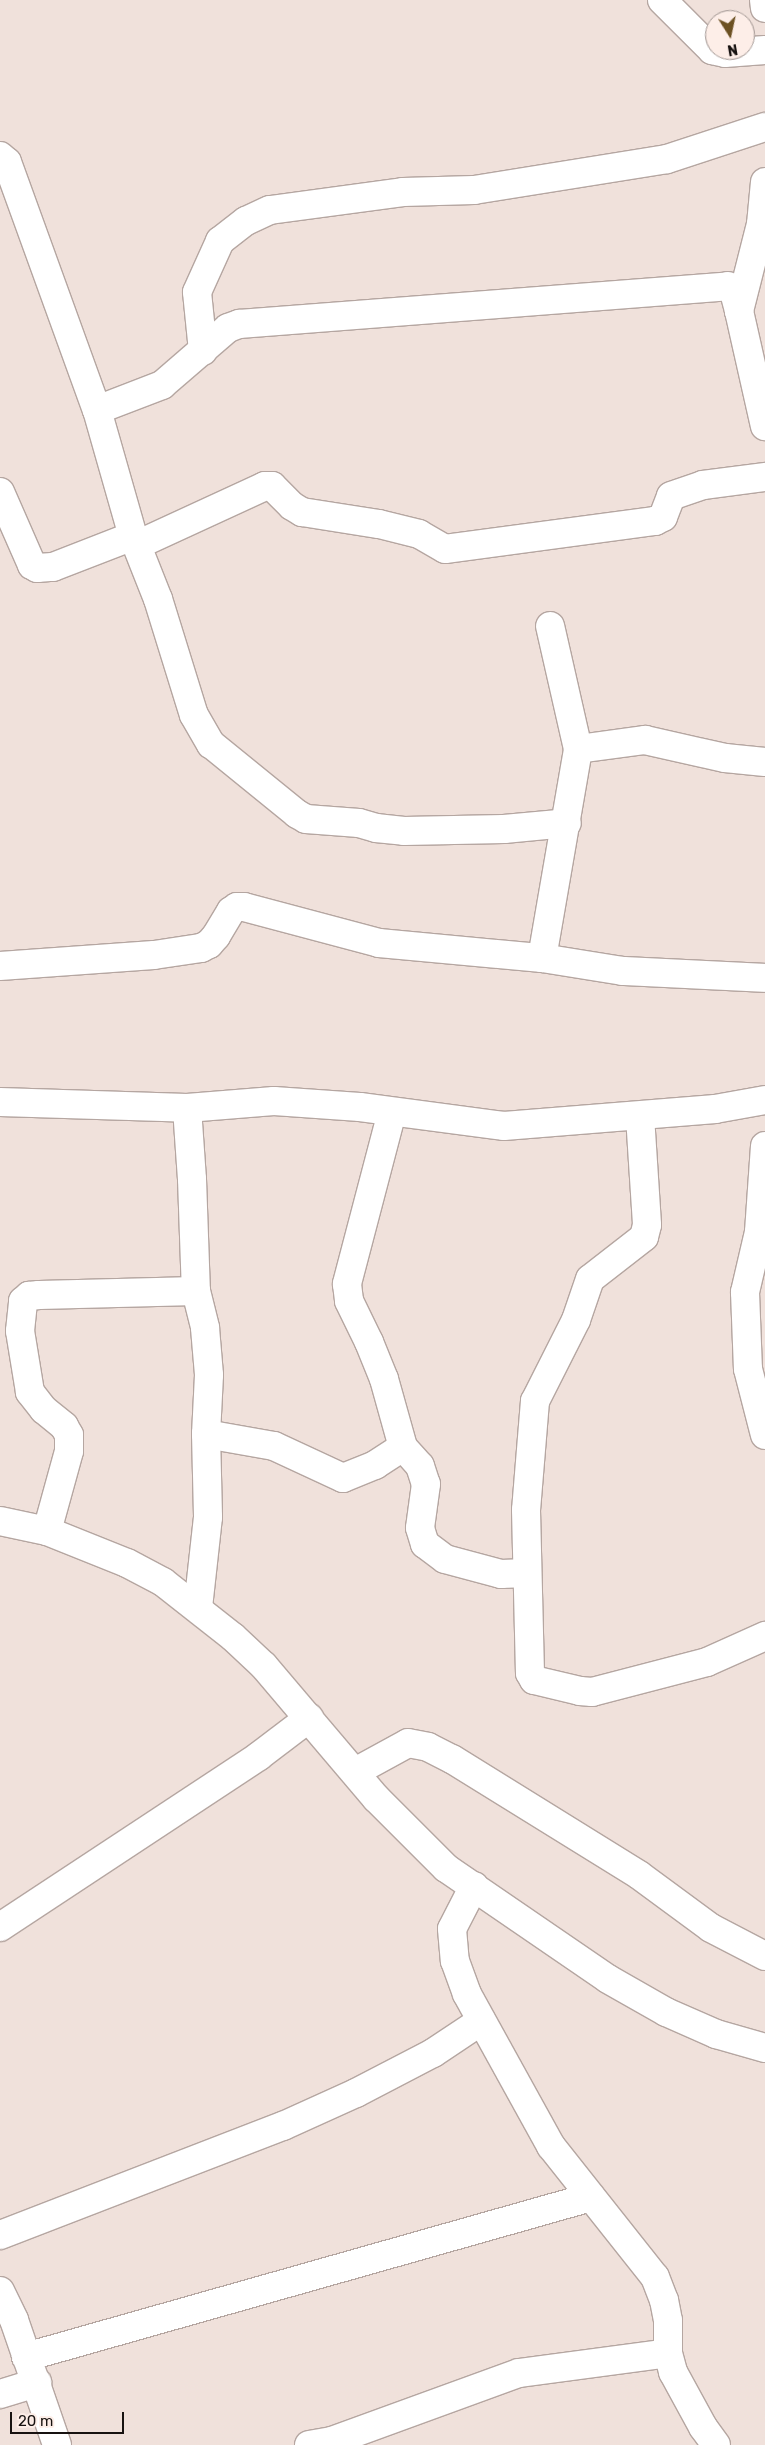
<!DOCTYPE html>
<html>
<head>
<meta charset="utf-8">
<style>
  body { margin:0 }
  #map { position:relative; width:765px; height:2445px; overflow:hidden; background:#f0e1db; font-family:Rubik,sans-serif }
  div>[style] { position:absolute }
  .roads { filter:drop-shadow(1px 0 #b5a6a1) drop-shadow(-1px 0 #b5a6a1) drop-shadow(0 1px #b5a6a1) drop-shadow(0 -1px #b5a6a1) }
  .minor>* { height:28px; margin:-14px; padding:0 14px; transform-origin:14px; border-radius:14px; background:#fff }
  span { translate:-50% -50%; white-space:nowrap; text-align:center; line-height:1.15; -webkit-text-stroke:4px #fdeee8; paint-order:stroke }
  .north { position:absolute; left:705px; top:10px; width:50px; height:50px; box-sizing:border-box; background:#fdeee8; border:1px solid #a19692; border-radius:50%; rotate:170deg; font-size:14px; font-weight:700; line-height:20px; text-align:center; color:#171210 }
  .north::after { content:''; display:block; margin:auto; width:18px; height:22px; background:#6c5123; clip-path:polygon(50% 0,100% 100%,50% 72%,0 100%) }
  .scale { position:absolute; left:10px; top:2412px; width:114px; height:22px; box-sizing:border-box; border:2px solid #171210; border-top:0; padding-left:6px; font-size:15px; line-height:18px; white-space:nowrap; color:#171210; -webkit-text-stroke:4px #fdeee8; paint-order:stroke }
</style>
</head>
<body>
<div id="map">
  <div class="roads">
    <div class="minor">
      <div style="left:662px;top:0;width:71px;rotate:45deg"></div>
      <div style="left:712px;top:50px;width:13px;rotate:13deg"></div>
      <div style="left:725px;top:53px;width:40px;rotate:-4.3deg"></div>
      <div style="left:764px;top:0;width:8px;rotate:83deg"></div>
      <div style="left:0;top:156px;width:9px;rotate:41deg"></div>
      <div style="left:7px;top:162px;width:264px;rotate:70.1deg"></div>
      <div style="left:97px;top:410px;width:131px;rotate:74.1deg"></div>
      <div style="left:133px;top:536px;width:68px;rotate:68.4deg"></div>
      <div style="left:158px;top:599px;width:121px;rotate:72.8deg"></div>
      <div style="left:194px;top:715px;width:34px;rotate:60deg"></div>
      <div style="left:211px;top:744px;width:111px;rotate:39.1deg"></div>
      <div style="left:297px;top:814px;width:10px;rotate:29deg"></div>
      <div style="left:306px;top:819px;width:53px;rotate:4.3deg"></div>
      <div style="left:359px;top:823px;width:18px;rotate:16deg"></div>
      <div style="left:376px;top:828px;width:28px;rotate:6deg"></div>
      <div style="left:404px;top:831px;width:100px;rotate:-1.1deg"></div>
      <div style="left:504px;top:829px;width:63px;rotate:-5.4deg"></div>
      <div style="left:765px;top:182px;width:42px;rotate:95.4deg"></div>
      <div style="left:761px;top:224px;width:90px;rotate:104.2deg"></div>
      <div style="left:739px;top:311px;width:118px;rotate:77.3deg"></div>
      <div style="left:203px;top:351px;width:59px;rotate:-95.8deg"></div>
      <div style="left:197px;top:292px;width:56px;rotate:-65.7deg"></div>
      <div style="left:220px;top:241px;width:33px;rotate:-38deg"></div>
      <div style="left:246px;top:221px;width:26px;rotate:-25deg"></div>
      <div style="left:270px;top:210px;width:134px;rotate:-7.7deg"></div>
      <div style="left:403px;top:192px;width:71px;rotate:-1.6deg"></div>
      <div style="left:474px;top:190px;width:195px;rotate:-9.1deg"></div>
      <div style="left:667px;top:159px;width:103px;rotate:-18.1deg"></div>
      <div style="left:97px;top:410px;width:70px;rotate:-21deg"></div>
      <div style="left:162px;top:385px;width:87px;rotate:-40.8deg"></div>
      <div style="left:228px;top:328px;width:12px;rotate:-20deg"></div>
      <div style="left:239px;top:324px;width:490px;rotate:-4.4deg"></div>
      <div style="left:728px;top:286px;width:8px;rotate:45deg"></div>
      <div style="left:734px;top:292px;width:20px;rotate:75deg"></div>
      <div style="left:0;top:492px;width:80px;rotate:66.3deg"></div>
      <div style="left:32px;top:565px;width:6px;rotate:31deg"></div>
      <div style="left:37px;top:568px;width:16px;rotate:-4deg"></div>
      <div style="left:53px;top:567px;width:86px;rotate:-21.2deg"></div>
      <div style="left:137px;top:545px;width:141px;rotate:-24.7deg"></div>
      <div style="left:265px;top:486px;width:7px"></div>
      <div style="left:272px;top:486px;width:28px;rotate:45deg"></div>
      <div style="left:292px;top:506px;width:12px;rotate:31deg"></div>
      <div style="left:302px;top:512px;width:78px;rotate:8.9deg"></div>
      <div style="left:379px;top:524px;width:41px;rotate:14deg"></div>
      <div style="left:419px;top:534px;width:30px;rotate:30deg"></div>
      <div style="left:445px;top:549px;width:212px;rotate:-7.6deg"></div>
      <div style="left:655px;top:521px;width:9px;rotate:-27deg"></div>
      <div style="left:663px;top:517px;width:22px;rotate:-69deg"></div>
      <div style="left:671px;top:496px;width:34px;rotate:-19deg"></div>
      <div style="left:703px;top:485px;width:63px;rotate:-7.4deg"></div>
      <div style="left:578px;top:749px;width:68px;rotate:-7.7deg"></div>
      <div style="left:645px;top:740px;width:82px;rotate:12.7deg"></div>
      <div style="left:725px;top:758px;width:40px;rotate:5.7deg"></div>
      <div style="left:542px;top:958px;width:212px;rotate:-80.2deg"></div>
      <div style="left:578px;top:749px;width:126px;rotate:-102.8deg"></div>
      <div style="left:0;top:966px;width:154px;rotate:-4.1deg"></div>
      <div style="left:154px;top:955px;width:48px;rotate:-8.5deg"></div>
      <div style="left:201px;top:948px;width:9px;rotate:-27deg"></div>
      <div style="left:209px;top:944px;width:11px;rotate:-49deg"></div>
      <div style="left:216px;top:936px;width:29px;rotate:-59deg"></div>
      <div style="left:231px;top:911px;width:7px;rotate:-34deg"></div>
      <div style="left:237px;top:907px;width:7px"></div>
      <div style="left:244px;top:907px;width:140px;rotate:14.9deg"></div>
      <div style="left:379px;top:943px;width:164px;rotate:5.3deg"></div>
      <div style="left:542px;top:958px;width:82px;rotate:9.1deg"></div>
      <div style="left:623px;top:971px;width:142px;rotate:2.8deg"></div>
      <div style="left:0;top:1102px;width:187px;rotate:1.8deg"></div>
      <div style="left:187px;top:1108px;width:87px;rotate:-4.6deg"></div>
      <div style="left:274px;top:1101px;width:86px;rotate:4deg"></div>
      <div style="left:360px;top:1107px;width:145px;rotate:7.5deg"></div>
      <div style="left:504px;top:1126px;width:212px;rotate:-4.6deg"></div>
      <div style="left:715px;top:1109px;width:51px;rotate:-10.2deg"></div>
      <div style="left:187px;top:1108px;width:71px;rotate:86deg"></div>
      <div style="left:192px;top:1179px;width:112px;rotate:88deg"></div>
      <div style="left:196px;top:1291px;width:38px;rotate:76deg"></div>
      <div style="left:205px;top:1328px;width:47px;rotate:85.1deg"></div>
      <div style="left:209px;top:1375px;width:59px;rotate:92.9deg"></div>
      <div style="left:206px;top:1434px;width:83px;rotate:88.6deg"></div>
      <div style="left:208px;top:1517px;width:92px;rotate:96.3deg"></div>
      <div style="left:392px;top:1112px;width:178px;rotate:104.7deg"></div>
      <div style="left:347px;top:1284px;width:17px;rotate:83deg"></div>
      <div style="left:349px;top:1301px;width:46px;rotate:64deg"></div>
      <div style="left:369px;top:1342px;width:40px;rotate:68deg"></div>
      <div style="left:384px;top:1379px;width:71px;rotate:74.4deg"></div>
      <div style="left:403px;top:1447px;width:25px;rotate:48deg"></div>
      <div style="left:420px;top:1466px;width:19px;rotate:72deg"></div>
      <div style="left:426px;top:1484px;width:44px;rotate:97.8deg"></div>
      <div style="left:420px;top:1528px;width:17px;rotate:73deg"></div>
      <div style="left:425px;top:1544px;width:25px;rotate:37deg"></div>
      <div style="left:445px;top:1559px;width:58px;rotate:15deg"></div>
      <div style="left:501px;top:1574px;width:26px;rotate:-2deg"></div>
      <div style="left:640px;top:1116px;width:109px;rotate:86.3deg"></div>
      <div style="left:647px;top:1225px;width:12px;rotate:104deg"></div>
      <div style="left:644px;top:1237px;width:68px;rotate:142.1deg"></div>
      <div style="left:590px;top:1279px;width:43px;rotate:108.9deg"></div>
      <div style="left:576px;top:1320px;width:91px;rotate:116.8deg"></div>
      <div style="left:535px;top:1401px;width:109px;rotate:94.7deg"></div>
      <div style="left:526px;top:1510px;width:163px;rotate:88.6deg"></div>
      <div style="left:530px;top:1673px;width:8px;rotate:60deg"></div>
      <div style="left:534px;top:1680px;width:47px;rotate:13.4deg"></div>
      <div style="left:580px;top:1691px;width:12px;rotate:5deg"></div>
      <div style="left:592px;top:1692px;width:119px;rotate:-14.6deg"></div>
      <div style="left:707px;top:1662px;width:64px;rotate:-24.1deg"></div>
      <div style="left:765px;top:1146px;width:86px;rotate:94deg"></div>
      <div style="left:759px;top:1232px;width:62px;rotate:103.1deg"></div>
      <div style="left:745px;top:1292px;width:77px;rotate:87.8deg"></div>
      <div style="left:748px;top:1369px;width:68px;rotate:75.6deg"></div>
      <div style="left:206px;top:1434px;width:69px;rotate:10deg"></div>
      <div style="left:274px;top:1446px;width:76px;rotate:24.9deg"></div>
      <div style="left:343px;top:1478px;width:35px;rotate:-22deg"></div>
      <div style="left:375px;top:1465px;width:33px;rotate:-33deg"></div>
      <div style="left:0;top:1521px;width:48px;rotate:12deg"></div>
      <div style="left:47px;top:1531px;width:86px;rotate:21.8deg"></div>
      <div style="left:127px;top:1563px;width:41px;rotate:27.8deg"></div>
      <div style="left:163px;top:1582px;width:89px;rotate:38.2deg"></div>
      <div style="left:233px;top:1637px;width:42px;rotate:43.1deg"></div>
      <div style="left:264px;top:1666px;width:173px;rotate:49.7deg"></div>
      <div style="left:376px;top:1798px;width:99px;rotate:45deg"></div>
      <div style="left:446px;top:1868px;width:196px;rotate:34.4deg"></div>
      <div style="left:608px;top:1979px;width:67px;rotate:29.6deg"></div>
      <div style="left:666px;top:2012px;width:55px;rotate:23.7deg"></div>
      <div style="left:716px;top:2034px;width:51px;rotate:15.9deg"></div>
      <div style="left:47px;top:1531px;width:83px;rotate:-74.6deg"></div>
      <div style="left:69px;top:1451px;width:16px;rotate:-90deg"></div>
      <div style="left:69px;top:1435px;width:10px;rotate:-119deg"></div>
      <div style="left:64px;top:1426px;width:26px;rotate:-141deg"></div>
      <div style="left:44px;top:1410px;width:23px;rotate:-128deg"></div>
      <div style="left:30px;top:1392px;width:62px;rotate:-99.3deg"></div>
      <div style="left:20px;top:1331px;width:30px;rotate:-84deg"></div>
      <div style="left:23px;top:1301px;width:8px;rotate:-40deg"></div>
      <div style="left:29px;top:1296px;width:10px;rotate:-6deg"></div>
      <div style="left:39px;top:1295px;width:157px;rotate:-1.5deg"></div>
      <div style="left:355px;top:1772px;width:60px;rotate:-28.7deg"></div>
      <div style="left:408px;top:1743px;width:20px;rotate:11deg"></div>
      <div style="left:428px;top:1747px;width:27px;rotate:27deg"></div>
      <div style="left:452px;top:1759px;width:220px;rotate:31.8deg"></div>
      <div style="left:639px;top:1875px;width:89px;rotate:36.4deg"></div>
      <div style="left:711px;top:1928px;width:61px;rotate:27.4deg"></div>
      <div style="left:474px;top:1886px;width:48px;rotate:117.1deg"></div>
      <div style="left:452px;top:1929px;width:32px;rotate:85deg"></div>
      <div style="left:455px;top:1961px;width:35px;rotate:70deg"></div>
      <div style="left:467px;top:1994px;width:174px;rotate:61.1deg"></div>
      <div style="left:551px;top:2146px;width:167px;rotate:51.6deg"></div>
      <div style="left:655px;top:2277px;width:25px;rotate:69deg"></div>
      <div style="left:664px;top:2300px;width:21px;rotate:79deg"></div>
      <div style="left:668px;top:2321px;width:32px;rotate:90deg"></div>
      <div style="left:668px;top:2353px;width:20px;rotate:75deg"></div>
      <div style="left:673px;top:2372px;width:63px;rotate:61.4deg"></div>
      <div style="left:703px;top:2427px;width:22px;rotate:54deg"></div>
      <div style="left:0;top:1927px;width:310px;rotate:-33.4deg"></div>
      <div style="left:259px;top:1756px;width:63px;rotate:-37.2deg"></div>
      <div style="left:0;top:2235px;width:303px;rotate:-21.1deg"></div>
      <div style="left:283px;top:2126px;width:80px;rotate:-24.3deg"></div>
      <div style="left:356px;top:2093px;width:87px;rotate:-27.5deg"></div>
      <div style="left:433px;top:2053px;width:58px;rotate:-33.7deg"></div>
      <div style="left:0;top:2291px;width:32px;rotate:64deg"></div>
      <div style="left:14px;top:2320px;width:132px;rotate:71deg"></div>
      <div style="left:26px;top:2357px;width:587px;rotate:-15.81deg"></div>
      <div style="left:0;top:2394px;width:39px;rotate:-17deg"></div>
      <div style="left:309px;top:2445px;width:23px;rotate:-10deg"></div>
      <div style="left:332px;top:2441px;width:199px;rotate:-20deg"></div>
      <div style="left:519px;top:2373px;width:150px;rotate:-7.6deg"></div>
    </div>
  </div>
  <div class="north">N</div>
  <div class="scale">20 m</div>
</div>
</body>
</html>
